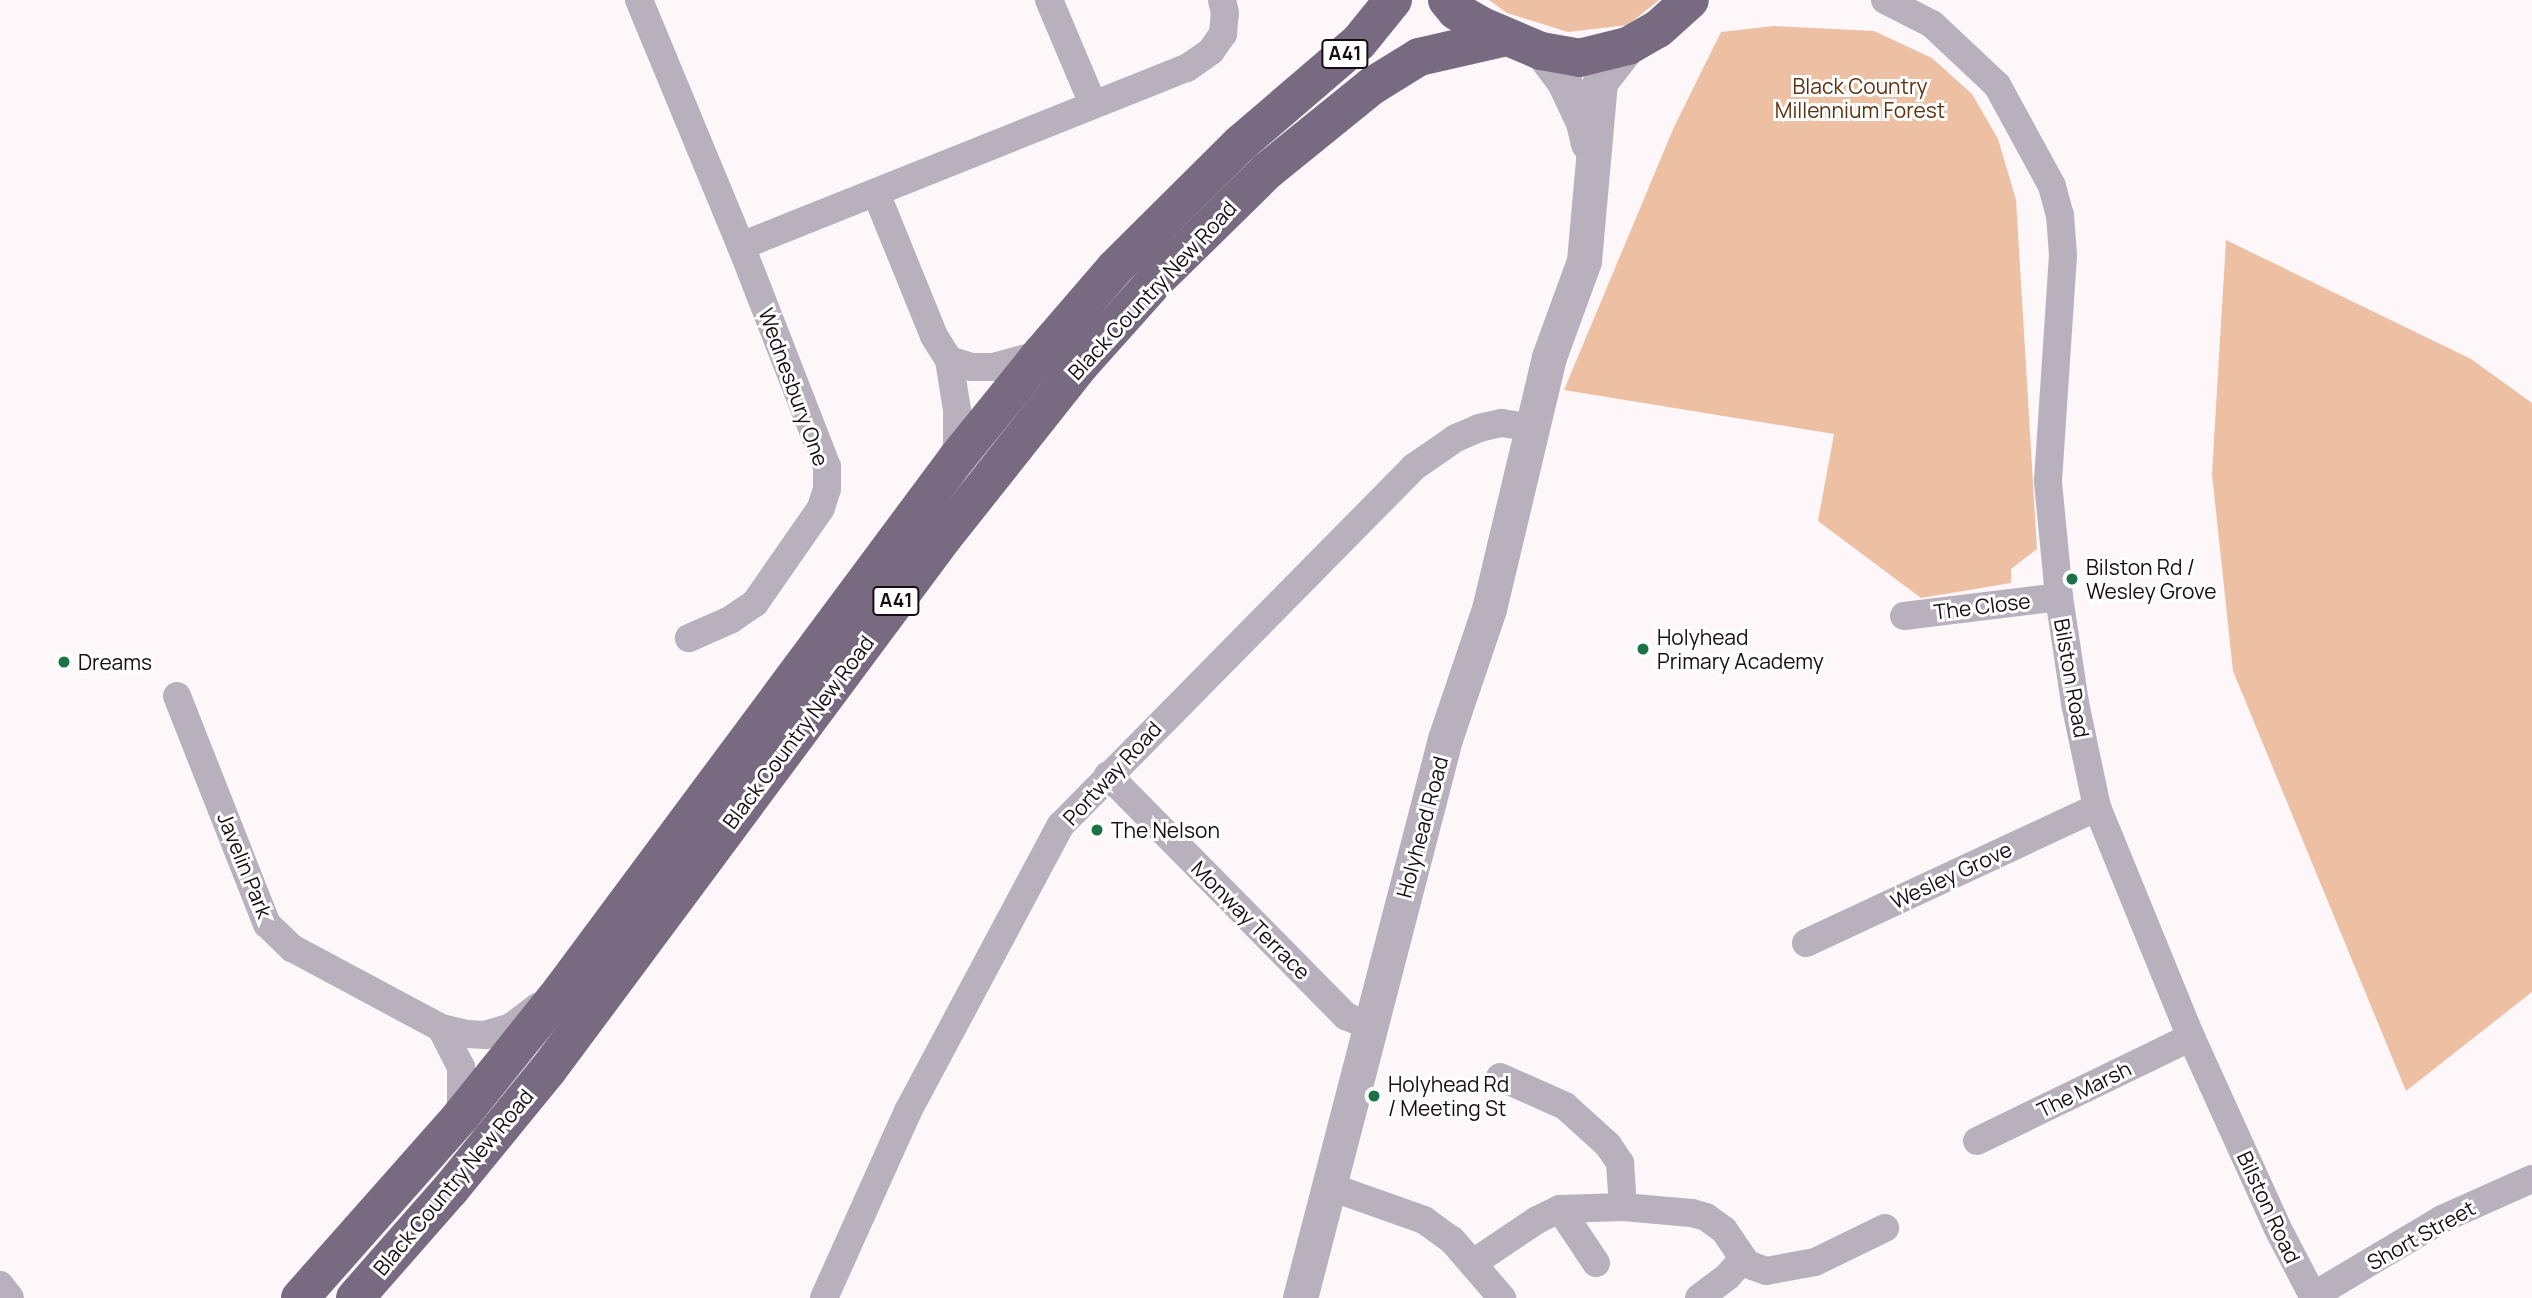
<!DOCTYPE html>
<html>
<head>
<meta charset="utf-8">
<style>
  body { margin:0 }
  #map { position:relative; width:2532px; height:1298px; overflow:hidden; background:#fdf7fa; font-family:Manrope,sans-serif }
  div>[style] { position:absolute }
  .green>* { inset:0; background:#edbfa3 }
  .minor>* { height:28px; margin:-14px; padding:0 14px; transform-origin:14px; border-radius:14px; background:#b8b1bd }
  .tertiary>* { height:35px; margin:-17.5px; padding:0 17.5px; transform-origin:17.5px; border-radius:17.5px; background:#b8b1bd }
  .trunk>* { height:38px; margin:-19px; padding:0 19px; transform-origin:19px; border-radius:19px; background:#786b81 }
  .dots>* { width:19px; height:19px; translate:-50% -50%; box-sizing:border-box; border:4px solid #fff; border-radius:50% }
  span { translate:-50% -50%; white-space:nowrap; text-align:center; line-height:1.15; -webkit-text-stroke:6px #fff; paint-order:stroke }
  .shield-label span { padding:2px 5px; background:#fff; border:2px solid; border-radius:5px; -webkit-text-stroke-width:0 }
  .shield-label { font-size:19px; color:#180d13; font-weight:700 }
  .park-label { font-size:21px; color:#5e310f }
  .street-label { font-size:21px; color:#180d13 }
  .poi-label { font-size:21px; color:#180d13 }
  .left { translate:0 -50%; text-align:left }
</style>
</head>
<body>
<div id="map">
  <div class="green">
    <div style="clip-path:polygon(1489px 0,1659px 0,1628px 25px,1568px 32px,1507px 13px)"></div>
    <div style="clip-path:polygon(1774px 26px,1874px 31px,1932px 58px,1972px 94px,1998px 139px,2016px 200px,2037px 549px,2011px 569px,2011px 583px,1921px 598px,1818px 521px,1834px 434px,1564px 390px,1674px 127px,1721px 32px)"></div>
    <div style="clip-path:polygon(2226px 240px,2471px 359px,2532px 403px,2532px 992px,2406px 1091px,2233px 671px,2212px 474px)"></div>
  </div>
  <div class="minor">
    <div style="left:639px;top:0;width:266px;rotate:67.5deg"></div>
    <div style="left:741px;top:246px;width:237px;rotate:68.7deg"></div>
    <div style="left:827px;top:467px;width:22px;rotate:90deg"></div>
    <div style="left:827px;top:489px;width:20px;rotate:108deg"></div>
    <div style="left:821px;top:508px;width:116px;rotate:124.8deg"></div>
    <div style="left:755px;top:603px;width:30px;rotate:146deg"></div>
    <div style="left:730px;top:620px;width:45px;rotate:156.3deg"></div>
    <div style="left:1049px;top:0;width:113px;rotate:67.1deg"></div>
    <div style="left:1885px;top:0;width:53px;rotate:27.1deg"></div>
    <div style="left:1932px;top:24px;width:89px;rotate:43.2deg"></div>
    <div style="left:1997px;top:85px;width:115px;rotate:61.4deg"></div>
    <div style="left:2052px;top:186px;width:30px;rotate:75deg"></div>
    <div style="left:2060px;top:215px;width:40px;rotate:85.7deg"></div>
    <div style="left:2063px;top:255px;width:227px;rotate:93.8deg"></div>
    <div style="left:2048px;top:482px;width:116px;rotate:84.5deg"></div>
    <div style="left:2059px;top:597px;width:107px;rotate:81.4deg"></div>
    <div style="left:2075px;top:703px;width:106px;rotate:78.1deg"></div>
    <div style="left:2097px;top:807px;width:248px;rotate:67.8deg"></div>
    <div style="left:2191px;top:1037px;width:209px;rotate:65.6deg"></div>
    <div style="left:2277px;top:1227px;width:80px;rotate:62.5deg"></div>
    <div style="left:876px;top:193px;width:154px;rotate:67.9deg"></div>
    <div style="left:934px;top:336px;width:28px;rotate:58deg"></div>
    <div style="left:949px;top:360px;width:51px;rotate:80.9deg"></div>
    <div style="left:957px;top:410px;width:48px;rotate:90deg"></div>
    <div style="left:741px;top:246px;width:480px;rotate:-21.8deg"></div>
    <div style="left:1187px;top:68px;width:29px;rotate:-35deg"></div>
    <div style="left:1211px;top:51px;width:21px;rotate:-55deg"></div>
    <div style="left:1223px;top:34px;width:21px;rotate:-85deg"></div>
    <div style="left:1225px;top:13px;width:13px;rotate:-103deg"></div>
    <div style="left:949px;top:360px;width:24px;rotate:17deg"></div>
    <div style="left:972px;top:367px;width:21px"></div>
    <div style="left:993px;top:367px;width:50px;rotate:-15.2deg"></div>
    <div style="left:1904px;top:616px;width:156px;rotate:-7deg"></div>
    <div style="left:177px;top:696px;width:245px;rotate:68.5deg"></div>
    <div style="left:267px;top:924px;width:35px;rotate:44deg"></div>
    <div style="left:292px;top:948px;width:169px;rotate:28.2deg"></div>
    <div style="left:441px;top:1028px;width:26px;rotate:13deg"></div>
    <div style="left:466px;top:1034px;width:19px;rotate:3deg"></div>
    <div style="left:485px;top:1035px;width:27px;rotate:-17deg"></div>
    <div style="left:511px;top:1027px;width:34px;rotate:-37deg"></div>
    <div style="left:1108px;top:775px;width:339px;rotate:45.4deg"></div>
    <div style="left:1346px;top:1016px;width:27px;rotate:24deg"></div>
    <div style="left:1806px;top:943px;width:321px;rotate:-25deg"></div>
    <div style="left:441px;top:1028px;width:44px;rotate:62.9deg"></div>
    <div style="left:461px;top:1067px;width:49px;rotate:90deg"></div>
    <div style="left:1500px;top:1077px;width:71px;rotate:24deg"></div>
    <div style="left:1565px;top:1106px;width:58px;rotate:42.2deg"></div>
    <div style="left:1608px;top:1145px;width:22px;rotate:56deg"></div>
    <div style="left:1620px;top:1163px;width:44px;rotate:86.1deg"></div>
    <div style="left:1977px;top:1141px;width:238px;rotate:-25.9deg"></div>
    <div style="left:1328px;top:1186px;width:102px;rotate:19.5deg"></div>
    <div style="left:1424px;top:1220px;width:34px;rotate:36deg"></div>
    <div style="left:1452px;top:1240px;width:77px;rotate:49.2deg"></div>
    <div style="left:1560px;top:1209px;width:65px;rotate:56.3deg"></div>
    <div style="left:1473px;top:1263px;width:77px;rotate:-33.9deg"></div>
    <div style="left:1537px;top:1220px;width:25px;rotate:-26deg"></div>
    <div style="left:1560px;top:1209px;width:63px;rotate:-1.8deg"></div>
    <div style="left:1623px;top:1207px;width:69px;rotate:5deg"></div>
    <div style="left:1692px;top:1213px;width:15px;rotate:16deg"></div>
    <div style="left:1706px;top:1217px;width:22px;rotate:36deg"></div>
    <div style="left:1724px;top:1230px;width:41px;rotate:55.9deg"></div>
    <div style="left:1747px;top:1264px;width:20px;rotate:20deg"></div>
    <div style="left:1766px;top:1271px;width:50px;rotate:-10.4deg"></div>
    <div style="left:1815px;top:1262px;width:78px;rotate:-25.9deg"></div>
    <div style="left:0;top:1285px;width:16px;rotate:52deg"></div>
    <div style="left:2313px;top:1296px;width:150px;rotate:-30.8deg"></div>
    <div style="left:2442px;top:1219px;width:98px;rotate:-24deg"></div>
    <div style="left:824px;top:1298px;width:205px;rotate:-65.8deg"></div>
    <div style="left:908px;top:1111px;width:324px;rotate:-61.9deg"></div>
    <div style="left:1061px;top:825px;width:503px;rotate:-45.4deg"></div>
    <div style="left:1414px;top:467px;width:51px;rotate:-34.6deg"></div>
    <div style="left:1456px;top:438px;width:25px;rotate:-23deg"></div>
    <div style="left:1479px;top:428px;width:23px;rotate:-13deg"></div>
    <div style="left:1501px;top:423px;width:30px;rotate:8deg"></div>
    <div style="left:1699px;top:1298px;width:36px;rotate:-37deg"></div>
    <div style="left:1728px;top:1276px;width:23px;rotate:-49deg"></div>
  </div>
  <div class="tertiary">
    <div style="left:1541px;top:51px;width:39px;rotate:53deg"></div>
    <div style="left:1564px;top:82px;width:44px;rotate:64.6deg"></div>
    <div style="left:1583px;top:122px;width:22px;rotate:77deg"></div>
    <div style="left:1300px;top:1298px;width:577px;rotate:-75.46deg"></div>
    <div style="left:1445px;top:739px;width:137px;rotate:-71.3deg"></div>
    <div style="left:1489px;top:609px;width:259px;rotate:-76.6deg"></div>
    <div style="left:1549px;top:357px;width:102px;rotate:-70deg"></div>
    <div style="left:1584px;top:261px;width:180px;rotate:-84.9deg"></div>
    <div style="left:1600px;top:82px;width:46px;rotate:-52.1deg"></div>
  </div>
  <div class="trunk">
    <div style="left:1447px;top:0;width:14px;rotate:51deg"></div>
    <div style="left:1456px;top:11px;width:30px;rotate:30deg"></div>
    <div style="left:1482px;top:26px;width:64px;rotate:23deg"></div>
    <div style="left:1541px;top:51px;width:39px;rotate:10deg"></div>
    <div style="left:1579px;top:58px;width:50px;rotate:-13.8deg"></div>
    <div style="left:1628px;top:46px;width:34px;rotate:-30deg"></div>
    <div style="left:1658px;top:29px;width:43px;rotate:-42.2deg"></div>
    <div style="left:300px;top:1298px;width:243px;rotate:-48.5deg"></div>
    <div style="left:461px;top:1116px;width:160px;rotate:-51.3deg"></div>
    <div style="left:561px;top:991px;width:664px;rotate:-53.39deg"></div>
    <div style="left:957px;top:458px;width:134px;rotate:-51.1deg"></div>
    <div style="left:1041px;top:354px;width:113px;rotate:-49.3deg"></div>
    <div style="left:1115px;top:268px;width:177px;rotate:-44.8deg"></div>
    <div style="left:1241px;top:143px;width:155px;rotate:-40.6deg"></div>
    <div style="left:1359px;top:42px;width:54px;rotate:-51deg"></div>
    <div style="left:355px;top:1298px;width:144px;rotate:-48.7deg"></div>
    <div style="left:450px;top:1190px;width:155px;rotate:-50.8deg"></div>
    <div style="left:548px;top:1070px;width:663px;rotate:-53.41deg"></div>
    <div style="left:943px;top:538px;width:221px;rotate:-51.6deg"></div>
    <div style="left:1080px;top:365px;width:115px;rotate:-48.2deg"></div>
    <div style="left:1157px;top:279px;width:154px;rotate:-44.5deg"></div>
    <div style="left:1267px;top:171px;width:135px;rotate:-39deg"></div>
    <div style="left:1372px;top:86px;width:55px;rotate:-31.7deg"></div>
    <div style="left:1419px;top:57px;width:89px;rotate:-12.9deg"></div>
  </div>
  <div class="dots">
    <div style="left:2072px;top:579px;background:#1b7245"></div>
    <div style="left:1643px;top:649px;background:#1b7245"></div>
    <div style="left:64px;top:662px;background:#1b7245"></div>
    <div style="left:1097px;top:830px;background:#1b7245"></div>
    <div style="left:1374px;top:1096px;background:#1b7245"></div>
  </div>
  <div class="shield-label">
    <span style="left:1345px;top:54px">A41</span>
    <span style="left:896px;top:601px">A41</span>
  </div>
  <div class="park-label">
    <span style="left:1860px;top:98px">Black Country<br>Millennium Forest</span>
  </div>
  <div class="street-label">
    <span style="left:1152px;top:290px;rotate:-47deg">Black Country New Road</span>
    <span style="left:794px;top:387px;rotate:70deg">Wednesbury One</span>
    <span style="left:1982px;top:606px;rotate:-7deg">The Close</span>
    <span style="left:2072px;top:678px;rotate:80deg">Bilston Road</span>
    <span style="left:798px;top:732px;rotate:-53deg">Black Country New Road</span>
    <span style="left:1112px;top:773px;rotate:-47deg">Portway Road</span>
    <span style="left:1422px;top:827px;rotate:-75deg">Holyhead Road</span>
    <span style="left:245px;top:865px;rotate:68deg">Javelin Park</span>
    <span style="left:1951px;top:875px;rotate:-25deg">Wesley Grove</span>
    <span style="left:1251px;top:920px;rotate:45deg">Monway Terrace</span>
    <span style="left:2084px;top:1089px;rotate:-26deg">The Marsh</span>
    <span style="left:453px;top:1182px;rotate:-50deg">Black Country New Road</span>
    <span style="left:2269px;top:1207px;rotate:65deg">Bilston Road</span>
    <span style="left:2421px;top:1235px;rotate:-29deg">Short Street</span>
  </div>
  <div class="poi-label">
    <span class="left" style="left:2086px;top:579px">Bilston Rd /<br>Wesley Grove</span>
    <span class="left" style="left:1657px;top:649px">Holyhead<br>Primary Academy</span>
    <span class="left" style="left:78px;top:662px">Dreams</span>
    <span class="left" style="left:1111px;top:830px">The Nelson</span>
    <span class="left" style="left:1388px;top:1096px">Holyhead Rd<br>/ Meeting St</span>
  </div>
</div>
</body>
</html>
